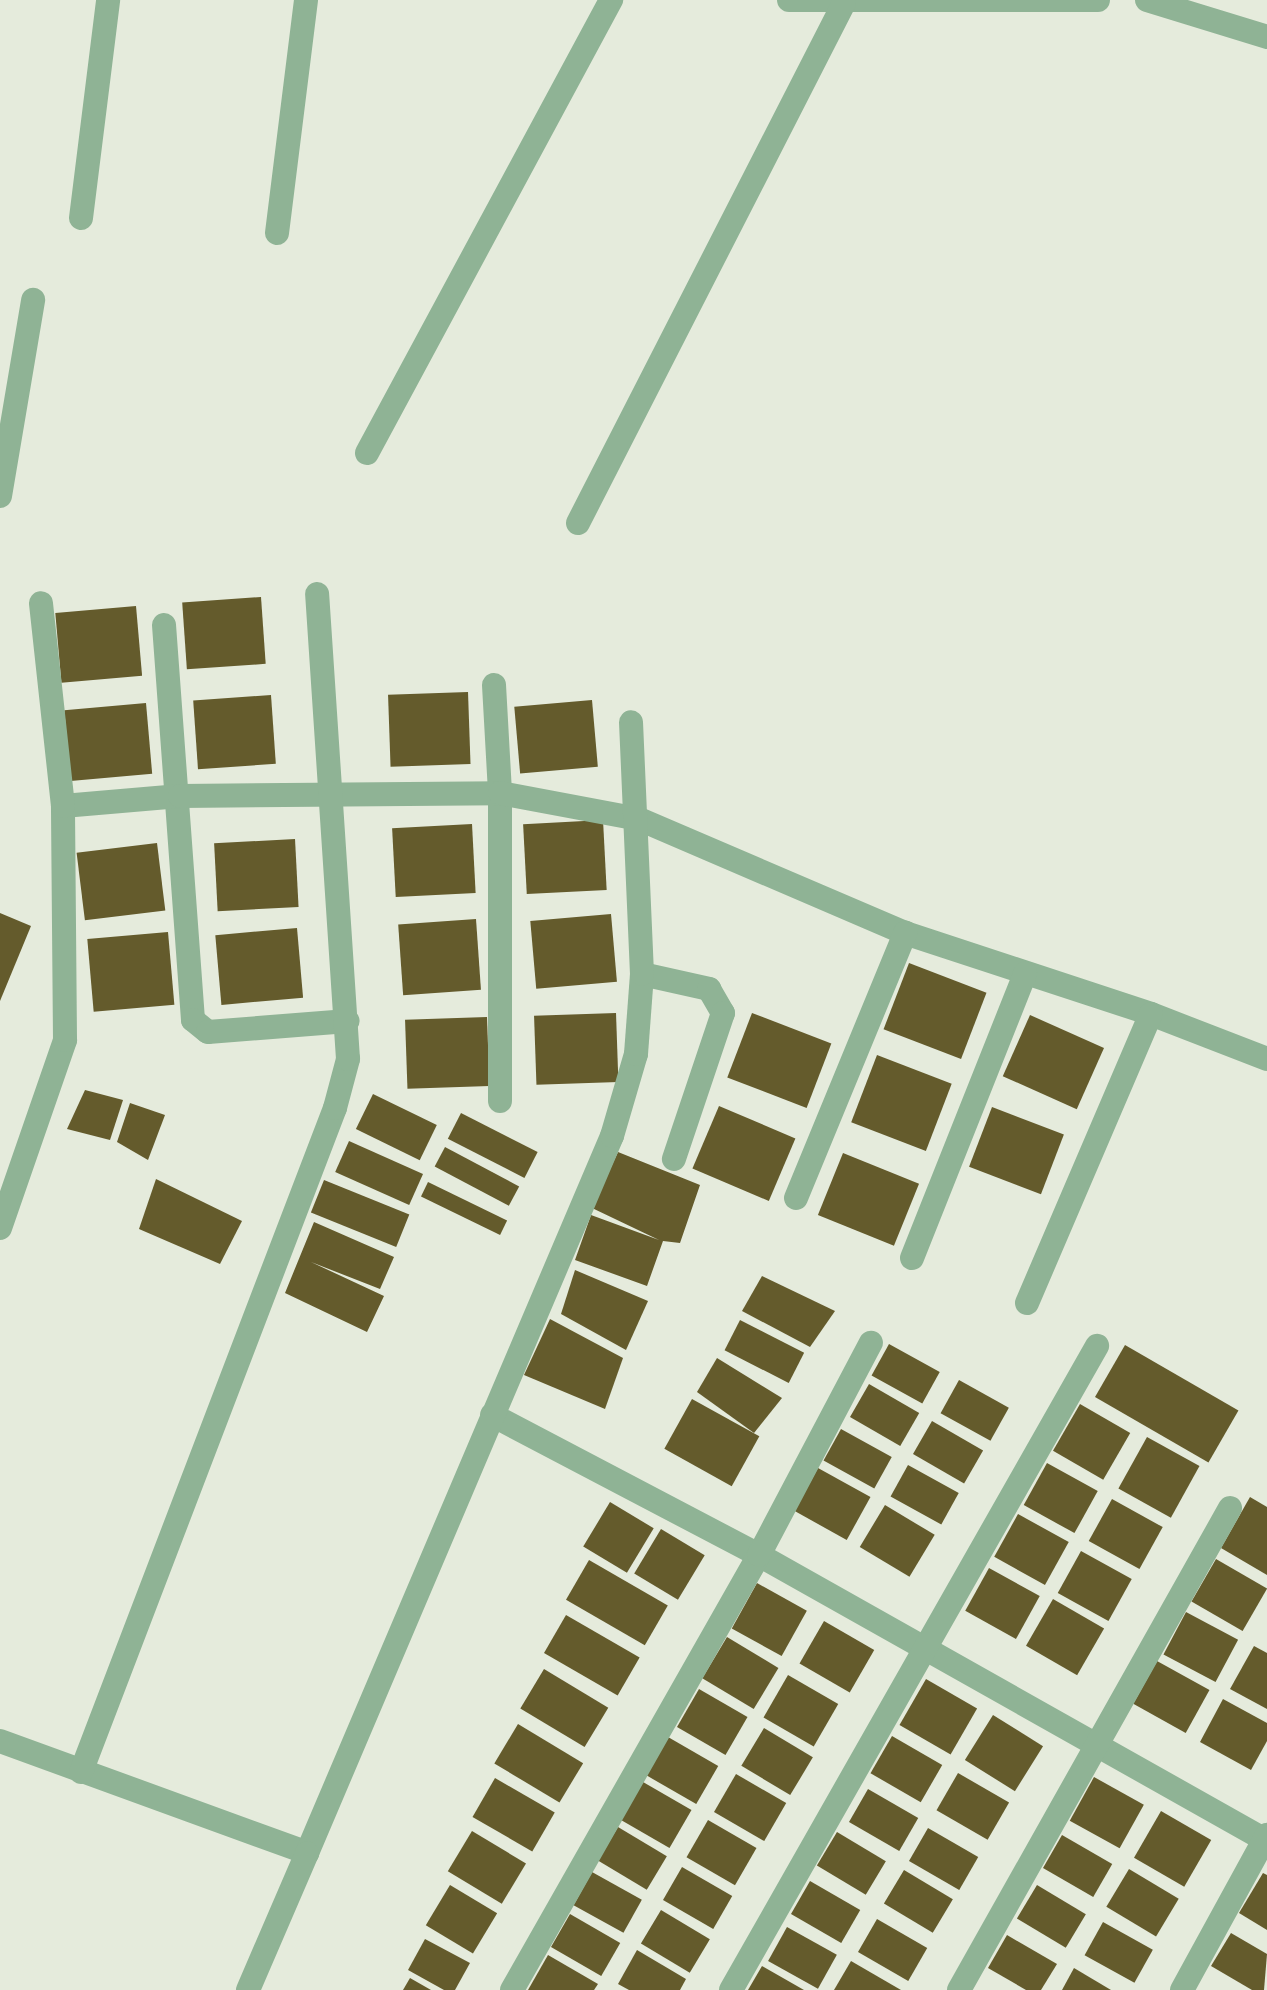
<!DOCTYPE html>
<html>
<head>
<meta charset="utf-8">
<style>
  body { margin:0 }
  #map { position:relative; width:1267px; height:1990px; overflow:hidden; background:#e5ebdc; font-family:"PT Sans Narrow",sans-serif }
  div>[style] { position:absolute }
  .building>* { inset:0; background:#645b2c; transform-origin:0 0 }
  .minor>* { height:24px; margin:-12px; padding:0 12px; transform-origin:12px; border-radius:12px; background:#8fb395 }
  span { translate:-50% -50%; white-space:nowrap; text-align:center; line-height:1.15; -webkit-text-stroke:8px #f3f8e9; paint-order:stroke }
</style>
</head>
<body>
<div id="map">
  <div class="building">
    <div style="left:261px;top:597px;width:67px;height:79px;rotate:86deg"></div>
    <div style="left:136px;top:606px;width:70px;height:81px;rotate:85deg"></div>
    <div style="left:468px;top:692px;width:72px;height:80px;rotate:88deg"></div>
    <div style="left:271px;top:695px;width:69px;height:78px;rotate:86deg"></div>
    <div style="left:592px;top:700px;width:67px;height:78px;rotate:85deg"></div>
    <div style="left:146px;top:703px;width:71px;height:82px;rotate:85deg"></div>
    <div style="left:603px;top:820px;width:70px;height:80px;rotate:87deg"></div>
    <div style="left:472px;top:824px;width:69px;height:80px;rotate:87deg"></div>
    <div style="left:295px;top:839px;width:68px;height:81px;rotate:87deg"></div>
    <div style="left:157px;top:843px;width:68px;height:81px;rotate:83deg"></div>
    <div style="clip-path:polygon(0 913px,31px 926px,0 1001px)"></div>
    <div style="left:611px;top:914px;width:68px;height:81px;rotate:85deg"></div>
    <div style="left:476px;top:919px;width:71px;height:78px;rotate:86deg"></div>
    <div style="left:297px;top:928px;width:70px;height:82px;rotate:85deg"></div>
    <div style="left:168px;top:932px;width:73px;height:81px;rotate:85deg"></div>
    <div style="left:909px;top:963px;width:83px;height:71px;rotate:21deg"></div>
    <div style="left:616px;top:1013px;width:69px;height:82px;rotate:88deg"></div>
    <div style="left:752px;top:1013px;width:85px;height:69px;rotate:21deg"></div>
    <div style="left:1030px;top:1015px;width:81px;height:67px;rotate:24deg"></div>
    <div style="left:487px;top:1017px;width:69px;height:82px;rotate:88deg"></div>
    <div style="left:877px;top:1055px;width:80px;height:72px;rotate:21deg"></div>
    <div style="clip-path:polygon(85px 1090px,123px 1100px,110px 1140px,67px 1129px)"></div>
    <div style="left:373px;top:1094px;width:71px;height:39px;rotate:26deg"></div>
    <div style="clip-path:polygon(130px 1103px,165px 1115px,148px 1160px,117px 1142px)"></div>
    <div style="left:719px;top:1106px;width:83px;height:68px;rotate:23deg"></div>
    <div style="left:992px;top:1107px;width:77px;height:64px;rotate:21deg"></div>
    <div style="left:461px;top:1113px;width:86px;height:29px;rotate:27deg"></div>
    <div style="left:349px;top:1141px;width:81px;height:34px;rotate:24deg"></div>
    <div style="left:445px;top:1147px;width:84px;height:22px;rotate:28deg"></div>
    <div style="clip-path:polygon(618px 1152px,700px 1185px,680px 1243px,663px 1241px,647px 1286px,575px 1260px,591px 1215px,659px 1240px,592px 1208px)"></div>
    <div style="left:843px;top:1153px;width:82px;height:67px;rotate:22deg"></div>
    <div style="clip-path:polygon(156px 1179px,242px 1221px,220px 1264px,139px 1229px)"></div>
    <div style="left:324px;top:1180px;width:92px;height:35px;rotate:22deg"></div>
    <div style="left:428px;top:1182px;width:88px;height:16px;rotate:26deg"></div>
    <div style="clip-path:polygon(314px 1222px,394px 1257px,380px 1289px,311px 1262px,384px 1296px,367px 1332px,285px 1293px)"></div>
    <div style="clip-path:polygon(575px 1270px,648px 1301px,626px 1350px,561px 1314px)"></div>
    <div style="clip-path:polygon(762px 1276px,835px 1311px,810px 1347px,742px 1311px)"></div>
    <div style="clip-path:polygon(550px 1319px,623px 1358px,605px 1409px,524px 1375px)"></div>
    <div style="left:740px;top:1320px;width:72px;height:34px;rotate:27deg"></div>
    <div style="left:889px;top:1344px;width:58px;height:36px;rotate:29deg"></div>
    <div style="left:1125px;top:1345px;width:131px;height:60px;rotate:30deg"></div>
    <div style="clip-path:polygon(717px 1358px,782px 1398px,754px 1433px,697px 1392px)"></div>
    <div style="left:959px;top:1380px;width:57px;height:38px;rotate:29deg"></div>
    <div style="left:869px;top:1384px;width:58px;height:38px;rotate:30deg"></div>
    <div style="left:692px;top:1399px;width:77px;height:57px;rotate:29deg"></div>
    <div style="left:1080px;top:1404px;width:58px;height:54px;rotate:30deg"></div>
    <div style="left:932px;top:1421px;width:59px;height:38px;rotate:30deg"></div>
    <div style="left:841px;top:1429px;width:58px;height:36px;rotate:29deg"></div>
    <div style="left:1147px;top:1437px;width:60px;height:59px;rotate:29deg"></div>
    <div style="left:1047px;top:1463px;width:58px;height:48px;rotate:29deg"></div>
    <div style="left:908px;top:1465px;width:58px;height:36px;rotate:29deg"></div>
    <div style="left:818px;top:1468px;width:60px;height:49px;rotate:29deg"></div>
    <div style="clip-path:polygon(1250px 1497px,1267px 1507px,1267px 1575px,1221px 1548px)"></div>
    <div style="left:1112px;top:1499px;width:58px;height:48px;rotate:29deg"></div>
    <div style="left:610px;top:1502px;width:51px;height:52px;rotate:31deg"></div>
    <div style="left:885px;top:1505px;width:58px;height:49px;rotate:31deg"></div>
    <div style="left:1018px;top:1514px;width:58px;height:49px;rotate:29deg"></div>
    <div style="left:661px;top:1529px;width:51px;height:52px;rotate:31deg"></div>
    <div style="left:1081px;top:1551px;width:58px;height:48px;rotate:29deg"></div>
    <div style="left:1216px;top:1559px;width:59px;height:49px;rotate:30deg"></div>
    <div style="left:589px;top:1560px;width:91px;height:46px;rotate:30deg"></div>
    <div style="left:989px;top:1568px;width:58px;height:49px;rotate:29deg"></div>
    <div style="left:757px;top:1583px;width:57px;height:52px;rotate:29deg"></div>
    <div style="left:1053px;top:1599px;width:59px;height:54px;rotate:30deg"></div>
    <div style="left:1186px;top:1612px;width:59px;height:48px;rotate:28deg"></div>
    <div style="left:566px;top:1615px;width:85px;height:44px;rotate:30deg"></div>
    <div style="left:824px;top:1621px;width:58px;height:49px;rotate:30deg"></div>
    <div style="left:727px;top:1637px;width:60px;height:48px;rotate:31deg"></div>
    <div style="clip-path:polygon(1254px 1646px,1267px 1653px,1267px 1709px,1230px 1689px)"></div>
    <div style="left:1157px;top:1661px;width:60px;height:49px;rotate:29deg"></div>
    <div style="left:544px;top:1669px;width:75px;height:46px;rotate:31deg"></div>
    <div style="left:788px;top:1675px;width:58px;height:49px;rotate:30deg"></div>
    <div style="left:926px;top:1679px;width:59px;height:53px;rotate:30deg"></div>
    <div style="left:699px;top:1689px;width:56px;height:44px;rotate:30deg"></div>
    <div style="clip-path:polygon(1223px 1699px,1267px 1723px,1267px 1741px,1251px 1770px,1200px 1742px)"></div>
    <div style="left:993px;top:1715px;width:59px;height:53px;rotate:32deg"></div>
    <div style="left:518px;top:1724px;width:76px;height:46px;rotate:31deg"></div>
    <div style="left:764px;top:1728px;width:57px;height:44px;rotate:31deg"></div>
    <div style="left:892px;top:1736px;width:58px;height:43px;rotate:30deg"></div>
    <div style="left:668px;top:1737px;width:58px;height:44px;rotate:30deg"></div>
    <div style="left:958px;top:1773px;width:59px;height:43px;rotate:30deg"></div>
    <div style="left:736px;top:1774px;width:58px;height:44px;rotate:30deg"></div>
    <div style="left:1094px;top:1777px;width:57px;height:50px;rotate:29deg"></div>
    <div style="left:495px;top:1778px;width:69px;height:45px;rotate:30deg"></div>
    <div style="left:643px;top:1782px;width:56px;height:44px;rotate:30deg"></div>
    <div style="left:868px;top:1789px;width:58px;height:38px;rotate:30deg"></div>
    <div style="left:1161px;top:1811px;width:58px;height:54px;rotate:30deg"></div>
    <div style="left:708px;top:1820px;width:56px;height:43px;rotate:30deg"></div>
    <div style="left:618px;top:1827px;width:57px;height:39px;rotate:31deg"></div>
    <div style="left:928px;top:1828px;width:58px;height:38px;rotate:30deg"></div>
    <div style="left:472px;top:1831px;width:63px;height:47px;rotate:31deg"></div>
    <div style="left:837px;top:1832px;width:57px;height:39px;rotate:31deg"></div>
    <div style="left:1062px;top:1835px;width:58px;height:38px;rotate:30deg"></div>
    <div style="left:682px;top:1867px;width:58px;height:38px;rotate:30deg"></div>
    <div style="left:1129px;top:1869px;width:58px;height:44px;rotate:31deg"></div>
    <div style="left:904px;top:1870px;width:57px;height:39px;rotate:31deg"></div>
    <div style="left:592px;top:1872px;width:57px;height:38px;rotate:29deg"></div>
    <div style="clip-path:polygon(1263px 1873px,1267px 1875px,1267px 1930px,1239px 1913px)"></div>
    <div style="left:810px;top:1881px;width:58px;height:38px;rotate:30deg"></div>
    <div style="left:450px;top:1885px;width:55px;height:47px;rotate:31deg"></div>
    <div style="left:1037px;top:1885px;width:57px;height:39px;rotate:31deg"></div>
    <div style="left:661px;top:1910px;width:57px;height:39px;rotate:31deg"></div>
    <div style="left:570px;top:1914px;width:58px;height:38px;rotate:30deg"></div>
    <div style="left:877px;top:1919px;width:58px;height:38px;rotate:30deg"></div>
    <div style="left:1103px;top:1922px;width:57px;height:38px;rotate:29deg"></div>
    <div style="left:787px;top:1927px;width:57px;height:39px;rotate:29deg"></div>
    <div style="clip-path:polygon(1231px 1933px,1267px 1954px,1264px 1990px,1252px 1990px,1211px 1966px)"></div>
    <div style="clip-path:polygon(1007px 1935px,1057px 1964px,1041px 1990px,1026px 1990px,988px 1968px)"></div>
    <div style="clip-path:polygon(425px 1939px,470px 1963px,455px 1990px,444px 1990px,408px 1970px)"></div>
    <div style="clip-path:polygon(637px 1950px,686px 1979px,680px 1990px,629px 1990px,618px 1984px)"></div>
    <div style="clip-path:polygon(548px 1955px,598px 1984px,594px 1990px,528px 1990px)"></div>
    <div style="clip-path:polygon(851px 1961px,901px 1990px,834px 1990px)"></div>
    <div style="clip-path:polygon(762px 1966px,804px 1990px,748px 1990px)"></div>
    <div style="clip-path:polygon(1074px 1968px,1111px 1990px,1062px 1990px)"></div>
    <div style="clip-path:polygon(410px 1978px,431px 1990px,403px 1990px)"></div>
  </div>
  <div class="minor">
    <div style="left:789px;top:0;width:309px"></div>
    <div style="left:1147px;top:0;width:126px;rotate:17.1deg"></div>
    <div style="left:81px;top:218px;width:220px;rotate:-82.9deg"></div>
    <div style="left:277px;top:233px;width:235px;rotate:-82.9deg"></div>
    <div style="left:367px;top:453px;width:515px;rotate:-61.69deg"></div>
    <div style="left:0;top:496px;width:199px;rotate:-80.4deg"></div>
    <div style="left:578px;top:523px;width:584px;rotate:-62.91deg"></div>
    <div style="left:164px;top:625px;width:396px;rotate:85.8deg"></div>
    <div style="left:193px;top:1020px;width:19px;rotate:39deg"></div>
    <div style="left:208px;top:1032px;width:140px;rotate:-4.5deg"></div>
    <div style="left:494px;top:685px;width:108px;rotate:86.8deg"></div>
    <div style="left:500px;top:793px;width:308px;rotate:90deg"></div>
    <div style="left:63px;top:806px;width:117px;rotate:-4.9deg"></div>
    <div style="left:180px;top:796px;width:320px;rotate:-0.5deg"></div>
    <div style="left:500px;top:793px;width:141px;rotate:10.6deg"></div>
    <div style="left:639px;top:819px;width:289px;rotate:23.2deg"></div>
    <div style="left:905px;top:933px;width:259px;rotate:18.2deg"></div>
    <div style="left:1151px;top:1014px;width:124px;rotate:21.2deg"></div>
    <div style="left:642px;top:974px;width:69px;rotate:12.6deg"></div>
    <div style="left:709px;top:989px;width:28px;rotate:60deg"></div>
    <div style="left:723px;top:1013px;width:154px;rotate:108.6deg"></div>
    <div style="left:796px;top:1198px;width:287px;rotate:-67.6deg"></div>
    <div style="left:0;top:1228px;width:199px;rotate:-70.9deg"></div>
    <div style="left:65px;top:1040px;width:234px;rotate:-90.5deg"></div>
    <div style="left:63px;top:806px;width:204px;rotate:-96.2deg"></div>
    <div style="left:912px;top:1258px;width:306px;rotate:-68.3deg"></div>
    <div style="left:1027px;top:1303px;width:314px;rotate:-66.8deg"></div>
    <div style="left:492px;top:1415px;width:301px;rotate:27.7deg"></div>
    <div style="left:759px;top:1555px;width:583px;rotate:29.38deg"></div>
    <div style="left:0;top:1741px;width:327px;rotate:20deg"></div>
    <div style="left:307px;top:1853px;width:779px;rotate:-66.96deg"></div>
    <div style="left:612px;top:1136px;width:85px;rotate:-73.7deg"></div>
    <div style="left:636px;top:1054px;width:80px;rotate:-85.7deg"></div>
    <div style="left:642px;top:974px;width:252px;rotate:-92.5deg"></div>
    <div style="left:81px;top:1772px;width:711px;rotate:-69.07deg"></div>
    <div style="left:335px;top:1108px;width:51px;rotate:-75.1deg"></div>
    <div style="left:348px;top:1059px;width:466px;rotate:-93.8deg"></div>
    <div style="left:248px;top:1990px;width:149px;rotate:-66.7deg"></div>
    <div style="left:512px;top:1990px;width:500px;rotate:-60.41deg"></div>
    <div style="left:759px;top:1555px;width:240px;rotate:-62.2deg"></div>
    <div style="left:731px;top:1990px;width:741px;rotate:-60.39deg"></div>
    <div style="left:959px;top:1990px;width:553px;rotate:-60.65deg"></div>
    <div style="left:1182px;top:1990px;width:177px;rotate:-61.3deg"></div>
  </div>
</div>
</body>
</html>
